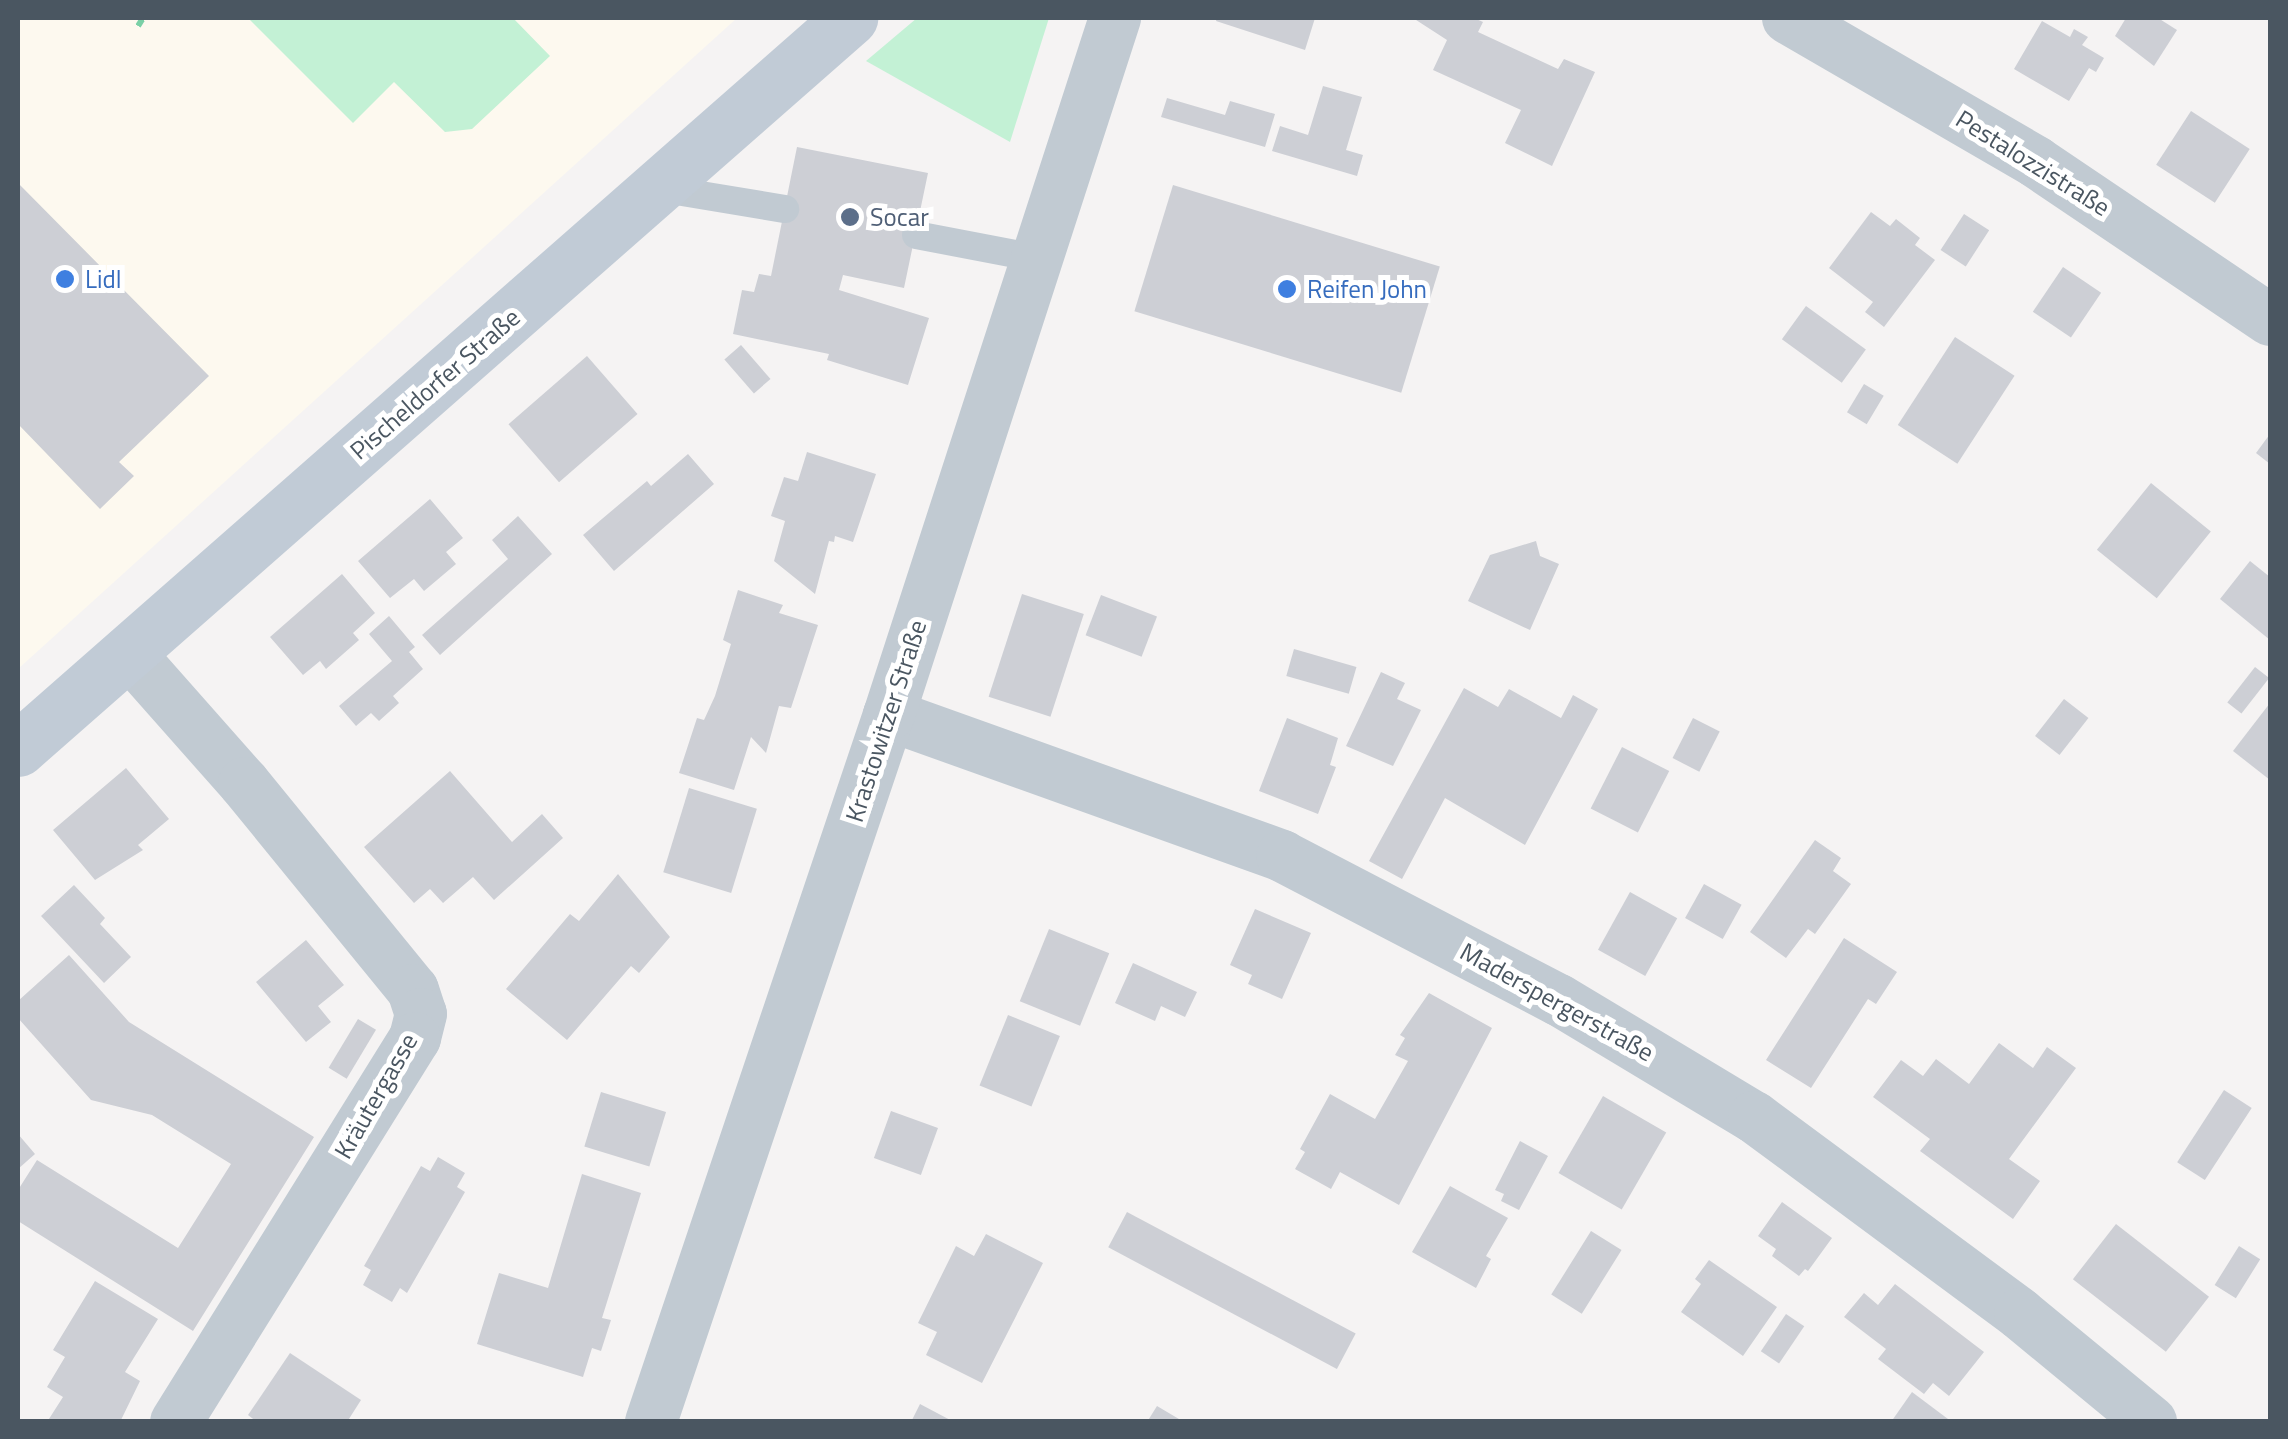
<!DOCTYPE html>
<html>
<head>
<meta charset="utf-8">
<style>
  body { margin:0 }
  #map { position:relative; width:2288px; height:1439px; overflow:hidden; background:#f5f3f3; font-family:"Titillium Web",sans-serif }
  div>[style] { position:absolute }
  .commercial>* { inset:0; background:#fdf9ef }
  .green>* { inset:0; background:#c3f1d5 }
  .building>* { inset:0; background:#cdcfd5; transform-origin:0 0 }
  .path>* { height:6px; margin-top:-3px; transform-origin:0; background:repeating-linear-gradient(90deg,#7ad0a6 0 8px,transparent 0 13px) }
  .service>* { height:28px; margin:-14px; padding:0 14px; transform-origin:14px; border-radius:14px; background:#c1cad2 }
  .minor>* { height:52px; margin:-26px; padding:0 26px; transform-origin:26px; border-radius:26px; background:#c1cad2 }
  .secondary>* { height:55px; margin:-27.5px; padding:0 27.5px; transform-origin:27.5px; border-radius:27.5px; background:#c1cbd6 }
  .dots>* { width:28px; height:28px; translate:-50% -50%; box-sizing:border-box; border:5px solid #fff; border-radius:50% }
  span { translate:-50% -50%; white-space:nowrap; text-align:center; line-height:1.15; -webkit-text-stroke:10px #fff; paint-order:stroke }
  .street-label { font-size:25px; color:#4a5661 }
  .service-label { font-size:25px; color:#4e5e75 }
  .left { translate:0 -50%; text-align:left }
  .shop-label { font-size:25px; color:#366cbe }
  .frame { position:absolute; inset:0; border:20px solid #4a5661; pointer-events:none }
</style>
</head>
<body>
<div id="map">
  <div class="commercial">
    <div style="clip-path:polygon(18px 18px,737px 18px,18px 669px)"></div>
  </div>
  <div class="green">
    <div style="clip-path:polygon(248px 18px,513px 18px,550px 56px,472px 129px,445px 132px,394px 82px,353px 123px)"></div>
    <div style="clip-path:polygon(917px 18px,1049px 18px,1010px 142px,866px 61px)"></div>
  </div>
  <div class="building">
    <div style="clip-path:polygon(1217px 18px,1315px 18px,1305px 50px,1216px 21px)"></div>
    <div style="clip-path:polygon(1413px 18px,1474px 18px,1483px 22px,1478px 32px,1558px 69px,1564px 59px,1595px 72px,1552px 166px,1505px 143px,1521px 110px,1433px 70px,1447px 40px)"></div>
    <div style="clip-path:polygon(2126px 18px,2158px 18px,2177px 30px,2154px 66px,2115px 36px)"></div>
    <div style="clip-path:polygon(2042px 21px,2070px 37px,2074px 29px,2088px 37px,2082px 45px,2104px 58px,2096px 72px,2089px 68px,2069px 101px,2014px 69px)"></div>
    <div style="clip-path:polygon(1323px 86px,1362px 97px,1346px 150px,1363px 155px,1357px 176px,1272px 151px,1280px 126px,1308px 135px)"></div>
    <div style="clip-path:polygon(1167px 98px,1225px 115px,1230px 101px,1275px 114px,1265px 147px,1161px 117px)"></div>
    <div style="left:2191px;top:111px;width:70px;height:64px;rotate:33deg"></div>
    <div style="clip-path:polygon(797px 147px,928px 173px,904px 288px,843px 275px,839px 290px,929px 318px,908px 385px,827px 360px,829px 354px,733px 334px,742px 290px,754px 292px,759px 274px,771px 276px)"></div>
    <div style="clip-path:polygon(18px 183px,209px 376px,119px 462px,134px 476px,100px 509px,18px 424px)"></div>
    <div style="left:1173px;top:185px;width:279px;height:132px;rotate:17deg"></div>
    <div style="clip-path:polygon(1871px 212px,1890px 226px,1896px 219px,1920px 238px,1915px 245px,1935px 260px,1884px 327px,1865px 312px,1873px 302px,1829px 268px)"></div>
    <div style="left:1964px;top:214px;width:30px;height:43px;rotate:33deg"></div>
    <div style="left:2063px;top:267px;width:46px;height:54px;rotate:34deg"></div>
    <div style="left:1806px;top:306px;width:74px;height:41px;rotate:36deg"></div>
    <div style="left:1955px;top:337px;width:71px;height:105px;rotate:33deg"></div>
    <div style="left:741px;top:345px;width:45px;height:22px;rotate:49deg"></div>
    <div style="left:587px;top:356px;width:77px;height:104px;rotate:49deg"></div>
    <div style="left:1864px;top:384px;width:23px;height:33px;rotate:31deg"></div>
    <div style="clip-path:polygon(2270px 434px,2270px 464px,2256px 453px)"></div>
    <div style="clip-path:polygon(807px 452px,876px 474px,853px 542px,835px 536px,834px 542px,829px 541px,815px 594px,774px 561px,785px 521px,771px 516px,784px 477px,798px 481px)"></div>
    <div style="clip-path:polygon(688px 454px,714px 484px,614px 571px,583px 535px,647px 481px,651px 486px)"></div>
    <div style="left:2151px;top:483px;width:77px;height:86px;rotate:39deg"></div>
    <div style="clip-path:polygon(430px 499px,463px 538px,446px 552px,456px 564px,424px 591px,414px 579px,390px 598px,358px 561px)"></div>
    <div style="clip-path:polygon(518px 516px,552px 554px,440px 655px,422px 635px,508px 559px,492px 540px)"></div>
    <div style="clip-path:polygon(1536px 541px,1540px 556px,1559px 564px,1530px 630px,1468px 601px,1490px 555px)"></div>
    <div style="clip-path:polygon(2250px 561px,2270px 577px,2270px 640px,2220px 599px)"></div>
    <div style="clip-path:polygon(342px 574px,375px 613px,353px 633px,359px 640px,326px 669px,320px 661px,303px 675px,270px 637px)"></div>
    <div style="clip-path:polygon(738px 590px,783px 605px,779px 613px,818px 625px,791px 708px,779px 706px,766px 753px,751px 737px,734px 790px,679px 773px,697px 718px,704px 720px,715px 696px,731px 644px,723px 640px)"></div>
    <div style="left:1022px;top:594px;width:65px;height:108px;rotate:18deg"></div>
    <div style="left:1101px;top:595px;width:60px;height:43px;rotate:21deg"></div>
    <div style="clip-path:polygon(389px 616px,415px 647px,409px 652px,423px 669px,393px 696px,399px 703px,379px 721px,371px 713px,356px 726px,339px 706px,392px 661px,369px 634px)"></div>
    <div style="left:1294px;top:649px;width:65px;height:28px;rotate:16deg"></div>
    <div style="left:2255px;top:667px;width:18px;height:45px;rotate:38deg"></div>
    <div style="clip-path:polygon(1381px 672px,1405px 683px,1397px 699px,1421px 710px,1393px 766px,1346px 746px)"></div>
    <div style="clip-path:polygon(1464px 688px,1498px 707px,1509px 689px,1561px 718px,1573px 695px,1598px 709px,1525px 845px,1445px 798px,1402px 879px,1369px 861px)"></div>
    <div style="left:2064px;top:699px;width:31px;height:47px;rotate:38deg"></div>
    <div style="clip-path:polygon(2270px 703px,2270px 780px,2233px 751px)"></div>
    <div style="clip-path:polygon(1287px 718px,1338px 738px,1330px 765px,1336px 767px,1318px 814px,1259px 791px)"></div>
    <div style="left:1693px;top:718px;width:30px;height:45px;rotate:27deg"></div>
    <div style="left:1622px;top:747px;width:53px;height:69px;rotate:27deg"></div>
    <div style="clip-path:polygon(126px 768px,169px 819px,138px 845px,143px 850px,95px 880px,53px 830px)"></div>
    <div style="clip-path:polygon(450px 771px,512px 842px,542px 814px,563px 838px,494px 900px,473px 877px,443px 903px,430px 889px,414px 903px,364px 847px)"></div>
    <div style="left:689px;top:788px;width:71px;height:88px;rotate:17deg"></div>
    <div style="clip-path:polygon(1815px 840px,1841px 858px,1833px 871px,1851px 884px,1815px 934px,1808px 929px,1786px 958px,1750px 932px)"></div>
    <div style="clip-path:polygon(618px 874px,670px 937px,639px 973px,631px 966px,567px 1040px,506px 989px,570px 914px,579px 921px)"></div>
    <div style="left:1704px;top:884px;width:43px;height:39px;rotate:29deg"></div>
    <div style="clip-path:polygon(74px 885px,105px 918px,100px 924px,131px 957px,104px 983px,41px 916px)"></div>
    <div style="left:1630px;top:892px;width:54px;height:66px;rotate:29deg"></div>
    <div style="clip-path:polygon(1255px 909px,1311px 933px,1282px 999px,1248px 984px,1252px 975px,1230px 965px)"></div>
    <div style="left:1049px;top:929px;width:65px;height:78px;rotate:22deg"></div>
    <div style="clip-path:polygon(1844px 938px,1897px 972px,1876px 1004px,1868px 999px,1811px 1088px,1766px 1060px)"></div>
    <div style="clip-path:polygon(306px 940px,344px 985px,318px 1006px,331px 1022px,306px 1042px,256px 982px)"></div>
    <div style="clip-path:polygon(69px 955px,129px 1022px,314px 1137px,193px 1331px,18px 1221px,18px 1190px,37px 1160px,178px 1248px,231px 1164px,152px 1115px,91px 1100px,18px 1018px,18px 1001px)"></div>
    <div style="clip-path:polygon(1133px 963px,1197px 992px,1185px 1017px,1161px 1006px,1155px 1021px,1115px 1003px)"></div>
    <div style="clip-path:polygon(1429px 993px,1492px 1028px,1399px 1205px,1340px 1172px,1331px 1189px,1295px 1169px,1305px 1152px,1300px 1149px,1330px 1094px,1375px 1119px,1408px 1061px,1395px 1055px,1405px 1038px,1400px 1035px)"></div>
    <div style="left:1008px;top:1015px;width:56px;height:76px;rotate:22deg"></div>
    <div style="left:358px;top:1019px;width:21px;height:57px;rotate:31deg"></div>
    <div style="clip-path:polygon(1999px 1043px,2033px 1068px,2047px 1047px,2076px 1068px,2009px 1159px,2040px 1181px,2013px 1219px,1920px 1151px,1930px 1139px,1873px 1097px,1901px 1060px,1923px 1076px,1936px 1059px,1969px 1084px)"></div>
    <div style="left:2224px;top:1090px;width:33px;height:86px;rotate:33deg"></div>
    <div style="left:601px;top:1092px;width:68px;height:57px;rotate:17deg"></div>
    <div style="left:1603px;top:1096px;width:73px;height:89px;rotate:30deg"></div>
    <div style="left:891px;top:1111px;width:50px;height:50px;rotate:20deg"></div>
    <div style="clip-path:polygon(18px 1134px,35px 1154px,18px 1169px)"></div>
    <div style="clip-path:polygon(1520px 1141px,1548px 1156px,1519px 1210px,1501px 1201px,1504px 1194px,1495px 1190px)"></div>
    <div style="clip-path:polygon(438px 1157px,465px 1173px,457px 1187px,465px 1192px,407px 1293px,400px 1288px,392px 1302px,363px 1285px,371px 1270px,364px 1266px,421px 1166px,430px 1171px)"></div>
    <div style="clip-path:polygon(582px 1174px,641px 1193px,602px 1318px,611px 1320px,601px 1351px,592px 1348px,583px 1377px,477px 1344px,499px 1273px,548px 1288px)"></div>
    <div style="clip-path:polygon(1450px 1186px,1508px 1218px,1486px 1256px,1491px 1259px,1476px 1288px,1412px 1252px)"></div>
    <div style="clip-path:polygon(1782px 1202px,1832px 1238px,1808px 1271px,1805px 1269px,1799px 1276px,1772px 1256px,1776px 1249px,1758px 1236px)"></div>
    <div style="left:1127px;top:1212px;width:259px;height:40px;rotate:28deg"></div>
    <div style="left:2116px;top:1224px;width:118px;height:70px;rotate:38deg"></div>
    <div style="left:1591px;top:1231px;width:36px;height:75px;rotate:32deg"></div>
    <div style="clip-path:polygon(986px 1234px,1043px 1263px,982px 1383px,926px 1355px,937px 1332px,918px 1323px,956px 1246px,974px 1256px)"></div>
    <div style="left:2239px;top:1246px;width:25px;height:46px;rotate:32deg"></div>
    <div style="clip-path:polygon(1709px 1260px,1777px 1307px,1743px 1356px,1681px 1312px,1701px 1284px,1695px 1279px)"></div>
    <div style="clip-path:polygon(95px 1281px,158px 1319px,125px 1372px,140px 1381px,120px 1422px,47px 1422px,63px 1397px,47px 1387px,65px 1357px,53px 1350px)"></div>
    <div style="clip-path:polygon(1895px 1284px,1984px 1352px,1949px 1396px,1933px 1383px,1924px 1394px,1878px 1359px,1886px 1349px,1844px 1317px,1864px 1293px,1878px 1305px)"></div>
    <div style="left:1786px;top:1314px;width:22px;height:45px;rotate:34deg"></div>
    <div style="clip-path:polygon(290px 1353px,361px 1400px,347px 1422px,257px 1422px,248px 1415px)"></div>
    <div style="clip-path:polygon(1912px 1392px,1952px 1422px,1891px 1422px)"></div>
    <div style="clip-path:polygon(920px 1404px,954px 1422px,911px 1422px)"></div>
    <div style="clip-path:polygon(1157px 1406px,1184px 1422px,1147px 1422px)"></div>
  </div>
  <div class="path">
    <div style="left:138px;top:26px;width:9px;rotate:-58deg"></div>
  </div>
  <div class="service">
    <div style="left:658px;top:188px;width:129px;rotate:9.4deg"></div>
    <div style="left:916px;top:235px;width:123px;rotate:10.8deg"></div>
  </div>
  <div class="minor">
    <div style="left:1788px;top:18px;width:287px;rotate:30.1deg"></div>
    <div style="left:2036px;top:162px;width:282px;rotate:34deg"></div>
    <div style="left:128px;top:652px;width:175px;rotate:48.5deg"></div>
    <div style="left:244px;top:783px;width:267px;rotate:50.8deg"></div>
    <div style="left:413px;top:990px;width:25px;rotate:72deg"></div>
    <div style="left:421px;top:1014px;width:25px;rotate:104deg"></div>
    <div style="left:415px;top:1038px;width:452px;rotate:121.9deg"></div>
    <div style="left:889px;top:715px;width:418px;rotate:19.7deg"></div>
    <div style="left:1282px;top:856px;width:312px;rotate:27.5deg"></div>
    <div style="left:1559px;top:1000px;width:227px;rotate:31deg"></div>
    <div style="left:1754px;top:1117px;width:331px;rotate:36.5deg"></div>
    <div style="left:2020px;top:1314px;width:170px;rotate:39.5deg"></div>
    <div style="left:651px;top:1422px;width:746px;rotate:-71.4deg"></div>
    <div style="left:889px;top:715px;width:733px;rotate:-72.03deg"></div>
  </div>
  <div class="secondary">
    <div style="left:18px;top:749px;width:1108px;rotate:-41.3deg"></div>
  </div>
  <div class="dots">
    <div style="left:850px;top:217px;background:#5c6f8a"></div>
    <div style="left:65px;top:279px;background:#3f7fe0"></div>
    <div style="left:1287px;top:289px;background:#3f7fe0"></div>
  </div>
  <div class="street-label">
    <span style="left:2033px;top:163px;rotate:32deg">Pestalozzistraße</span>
    <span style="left:435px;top:384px;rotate:-41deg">Pischeldorfer Straße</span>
    <span style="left:886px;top:721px;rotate:-72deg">Krastowitzer Straße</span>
    <span style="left:1557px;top:1002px;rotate:29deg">Maderspergerstraße</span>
    <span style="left:376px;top:1096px;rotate:-60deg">Kräutergasse</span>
  </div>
  <div class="service-label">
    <span class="left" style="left:870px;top:217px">Socar</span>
  </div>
  <div class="shop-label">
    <span class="left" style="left:85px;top:279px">Lidl</span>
    <span class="left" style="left:1307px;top:289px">Reifen John</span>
  </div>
  <div class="frame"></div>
</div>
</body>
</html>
